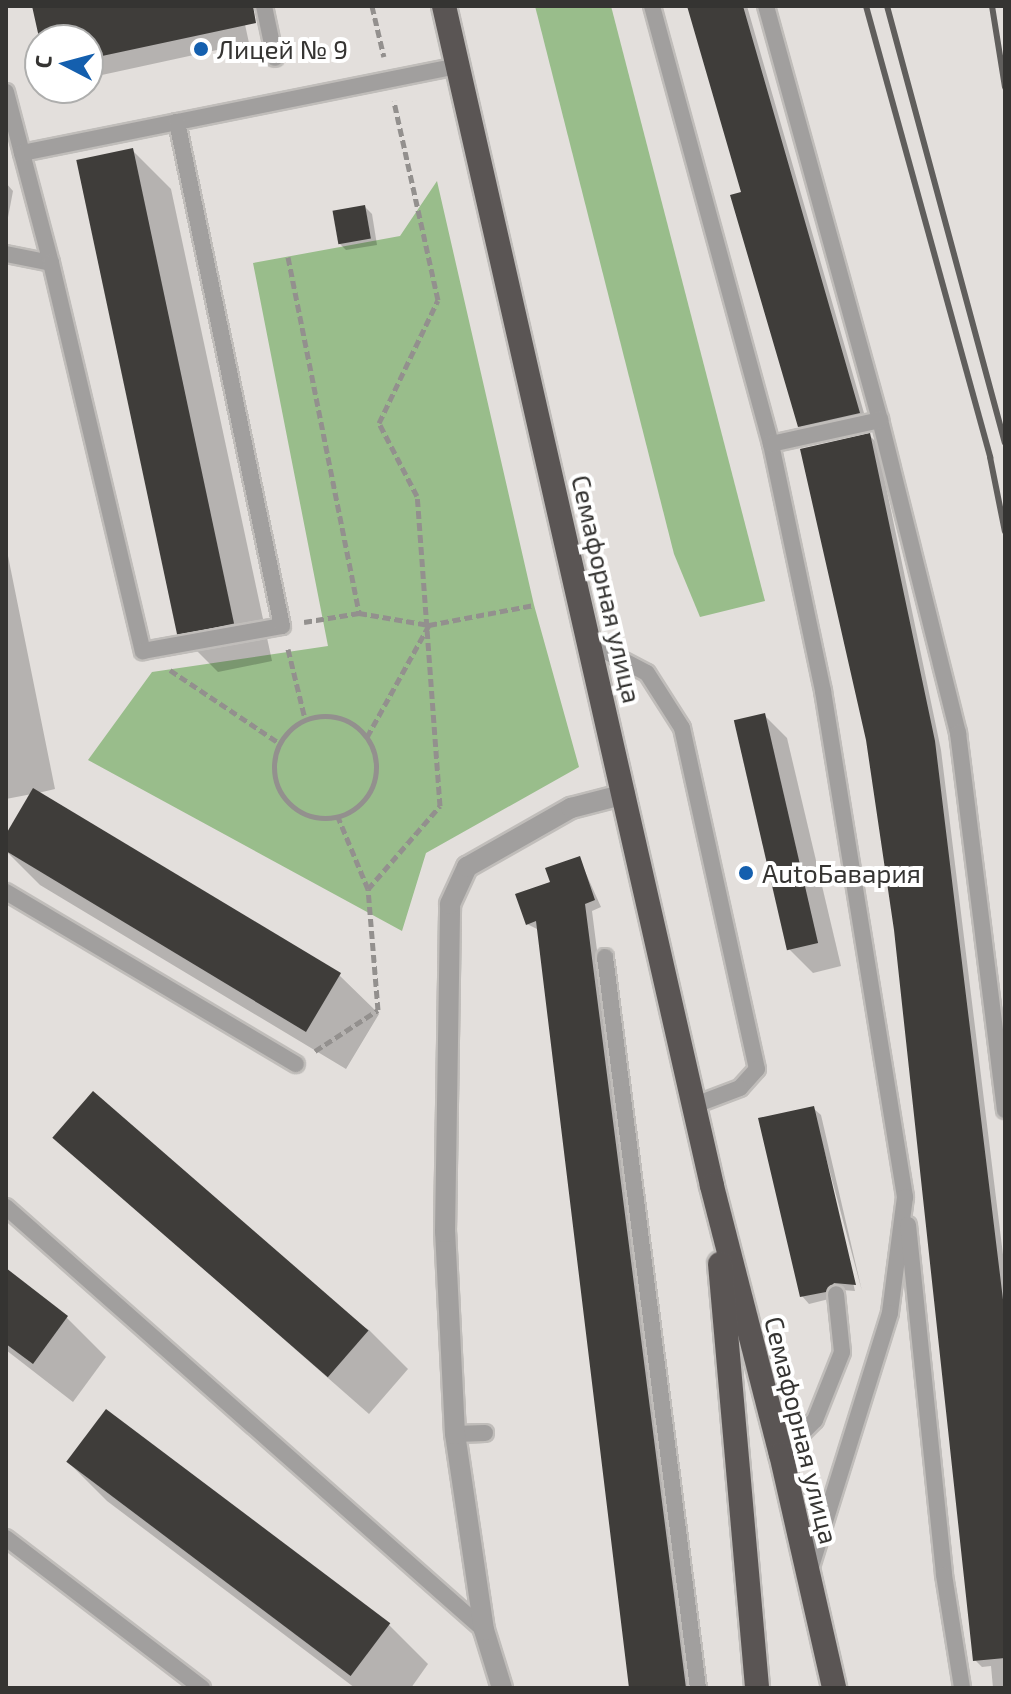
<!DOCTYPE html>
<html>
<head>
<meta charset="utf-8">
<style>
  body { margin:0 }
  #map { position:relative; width:1011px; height:1694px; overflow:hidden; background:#e3dfdc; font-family:"Exo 2",sans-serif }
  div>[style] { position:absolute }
  .green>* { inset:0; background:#99bd8b }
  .shadow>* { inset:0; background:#0003 }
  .building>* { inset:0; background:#3f3d3a; transform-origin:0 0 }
  .path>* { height:5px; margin-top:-2.5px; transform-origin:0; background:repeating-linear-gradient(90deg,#93908e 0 8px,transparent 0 12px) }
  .path>.ring { margin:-2.5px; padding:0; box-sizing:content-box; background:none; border:5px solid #93908e; border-radius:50% }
  .roads { filter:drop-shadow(2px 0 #c0bdba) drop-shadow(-2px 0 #c0bdba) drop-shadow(0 2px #c0bdba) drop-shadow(0 -2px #c0bdba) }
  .lane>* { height:16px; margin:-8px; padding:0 8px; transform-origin:8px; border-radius:8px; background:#a19f9e }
  .street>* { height:20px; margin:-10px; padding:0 10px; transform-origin:10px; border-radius:10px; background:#a19f9e }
  .highway>* { height:24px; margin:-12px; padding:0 12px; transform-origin:12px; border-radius:12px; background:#5a5554 }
  .rail>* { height:6px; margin:-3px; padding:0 3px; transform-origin:3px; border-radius:3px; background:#605e5c }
  .dots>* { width:22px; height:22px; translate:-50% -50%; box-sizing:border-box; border:4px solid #fff; border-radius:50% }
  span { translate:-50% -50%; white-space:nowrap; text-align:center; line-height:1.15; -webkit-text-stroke:8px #fff; paint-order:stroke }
  .poi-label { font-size:26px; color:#353432 }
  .left { translate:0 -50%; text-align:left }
  .street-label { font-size:26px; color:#353432 }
  .frame { position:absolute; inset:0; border:8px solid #353432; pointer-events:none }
  .north { position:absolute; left:24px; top:24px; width:80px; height:80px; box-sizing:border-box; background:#fff; border:2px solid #aeaead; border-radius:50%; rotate:276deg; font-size:22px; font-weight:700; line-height:32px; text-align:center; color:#353432 }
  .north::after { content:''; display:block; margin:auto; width:28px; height:36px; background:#145fae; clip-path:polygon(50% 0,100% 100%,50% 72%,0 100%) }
</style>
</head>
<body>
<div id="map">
  <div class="green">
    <div style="clip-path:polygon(535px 6px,611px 6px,765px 601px,700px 617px,674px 554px)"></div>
    <div style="clip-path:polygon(437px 181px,534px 605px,579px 767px,426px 853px,402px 931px,88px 760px,152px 672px,328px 646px,253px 263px,400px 236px)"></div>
  </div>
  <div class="shadow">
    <div style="clip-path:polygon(34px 6px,241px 6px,249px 43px,88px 78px,88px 40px)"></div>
    <div style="clip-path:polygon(689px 6px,747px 6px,866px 420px,807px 433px,799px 426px,743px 193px)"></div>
    <div style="clip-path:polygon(132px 150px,171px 189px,272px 661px,218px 672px,179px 633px)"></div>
    <div style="clip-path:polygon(6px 183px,13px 191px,6px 228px)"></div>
    <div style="clip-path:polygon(365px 207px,372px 214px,377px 245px,346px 250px,339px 243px)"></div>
    <div style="clip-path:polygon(870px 436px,877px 443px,941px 750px,1005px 1271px,1005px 1688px,993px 1688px,991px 1666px,982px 1667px,975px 1660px)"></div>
    <div style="clip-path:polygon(6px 546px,55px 789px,38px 793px,339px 975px,379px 1014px,346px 1069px,40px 885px,6px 851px,6px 838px,32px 794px,6px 799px)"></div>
    <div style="clip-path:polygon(764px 715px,787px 738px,841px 966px,813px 973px,790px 950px)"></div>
    <div style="clip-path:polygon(579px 858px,601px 907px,592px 911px,691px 1688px,631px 1688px,539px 930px,527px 924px,553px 883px)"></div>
    <div style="clip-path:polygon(813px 1108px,821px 1115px,862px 1291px,814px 1113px,855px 1291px,842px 1290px,833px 1298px,809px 1304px,802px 1296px)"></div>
    <div style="clip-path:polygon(55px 1138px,369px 1330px,408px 1369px,369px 1414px)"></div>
    <div style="clip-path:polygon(6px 1271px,67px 1318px,106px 1357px,73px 1402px,6px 1350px)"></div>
    <div style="clip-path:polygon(107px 1412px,389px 1625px,428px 1664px,411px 1688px,355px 1688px,107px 1501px,68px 1462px)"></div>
  </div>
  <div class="building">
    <div style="clip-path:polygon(32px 6px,253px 6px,256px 23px,88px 59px,88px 40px,40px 42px)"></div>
    <div style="clip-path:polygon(687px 6px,743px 6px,860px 413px,798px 427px,730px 195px,741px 192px)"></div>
    <div style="left:133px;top:148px;width:486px;height:58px;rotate:78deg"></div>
    <div style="left:365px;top:205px;width:34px;height:33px;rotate:80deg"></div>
    <div style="clip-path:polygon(870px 433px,935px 741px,1005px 1316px,1005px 1658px,973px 1661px,894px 930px,866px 740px,800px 449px)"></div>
    <div style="left:765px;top:713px;width:236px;height:32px;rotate:77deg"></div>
    <div style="clip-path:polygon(33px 788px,341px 973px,306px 1032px,6px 851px,6px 834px)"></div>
    <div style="clip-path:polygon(580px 856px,595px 900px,585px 904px,686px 1688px,629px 1688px,536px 921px,526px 925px,515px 894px,550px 882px,545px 868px)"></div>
    <div style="left:93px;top:1091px;width:365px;height:62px;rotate:41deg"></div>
    <div style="clip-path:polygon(814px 1106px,856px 1285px,834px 1283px,826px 1292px,800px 1297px,758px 1118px)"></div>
    <div style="clip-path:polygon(6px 1268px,68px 1316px,33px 1364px,6px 1344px)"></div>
    <div style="left:106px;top:1409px;width:356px;height:66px;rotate:37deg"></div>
  </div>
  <div class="path">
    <div style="left:372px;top:6px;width:52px;rotate:76.8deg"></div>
    <div style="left:288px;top:257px;width:363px;rotate:78.7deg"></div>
    <div style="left:304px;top:622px;width:56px;rotate:-9.3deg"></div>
    <div style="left:359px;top:613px;width:71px;rotate:9.7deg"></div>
    <div style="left:288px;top:649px;width:72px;rotate:76.3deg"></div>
    <div style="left:170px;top:670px;width:131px;rotate:33.8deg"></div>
    <div class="ring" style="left:274px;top:716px;width:97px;height:97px"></div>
    <div style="left:367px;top:737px;width:128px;rotate:-61deg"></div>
    <div style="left:429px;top:625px;width:107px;rotate:-10.8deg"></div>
    <div style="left:368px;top:889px;width:110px;rotate:-49.1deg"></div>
    <div style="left:440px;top:806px;width:311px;rotate:-94.2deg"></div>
    <div style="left:417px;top:496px;width:82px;rotate:-117.5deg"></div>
    <div style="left:379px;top:423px;width:136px;rotate:-64.4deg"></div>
    <div style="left:438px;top:300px;width:204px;rotate:-102.5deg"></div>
    <div style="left:315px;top:1051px;width:75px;rotate:-33.1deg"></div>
    <div style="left:378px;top:1010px;width:121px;rotate:-94.7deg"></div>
    <div style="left:368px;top:889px;width:78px;rotate:-112.6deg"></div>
  </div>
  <div class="roads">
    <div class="lane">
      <div style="left:264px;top:6px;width:53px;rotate:78.1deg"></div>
      <div style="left:652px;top:6px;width:454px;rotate:74.8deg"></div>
      <div style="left:771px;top:444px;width:252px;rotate:78.1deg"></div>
      <div style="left:823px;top:691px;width:513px;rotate:80.79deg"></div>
      <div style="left:905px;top:1197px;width:117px;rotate:97.4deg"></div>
      <div style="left:890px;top:1313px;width:269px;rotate:107.3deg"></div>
      <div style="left:766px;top:6px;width:429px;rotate:74.6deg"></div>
      <div style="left:880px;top:420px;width:323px;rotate:76deg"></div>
      <div style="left:958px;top:733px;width:380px;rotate:82.9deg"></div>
      <div style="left:6px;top:92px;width:63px;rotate:75.3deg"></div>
      <div style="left:6px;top:254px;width:46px;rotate:11.3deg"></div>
      <div style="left:51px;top:263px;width:114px;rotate:-104.8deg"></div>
      <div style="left:22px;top:153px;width:445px;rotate:-11.3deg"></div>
      <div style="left:51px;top:263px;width:399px;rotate:76.7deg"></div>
      <div style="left:143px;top:651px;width:141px;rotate:-10.2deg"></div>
      <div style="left:282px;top:626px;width:515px;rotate:-101.77deg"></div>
      <div style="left:771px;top:444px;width:112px;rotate:-12.4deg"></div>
      <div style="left:590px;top:643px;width:64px;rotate:27.8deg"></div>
      <div style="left:647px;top:673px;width:65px;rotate:57.5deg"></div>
      <div style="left:682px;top:728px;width:349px;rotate:77.6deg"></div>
      <div style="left:757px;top:1069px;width:25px;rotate:132deg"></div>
      <div style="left:740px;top:1088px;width:48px;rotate:159.3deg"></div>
      <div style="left:6px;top:892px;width:337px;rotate:30.7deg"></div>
      <div style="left:605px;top:957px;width:737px;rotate:82.75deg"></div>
      <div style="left:6px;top:1207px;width:638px;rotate:41.51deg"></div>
      <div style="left:908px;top:1225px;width:352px;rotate:84.1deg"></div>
      <div style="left:944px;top:1575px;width:114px;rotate:80.9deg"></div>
      <div style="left:455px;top:1434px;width:30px;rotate:-2deg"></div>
      <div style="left:781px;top:1454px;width:48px;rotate:-45deg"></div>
      <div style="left:815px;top:1420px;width:73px;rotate:-68.3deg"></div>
      <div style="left:842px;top:1352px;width:58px;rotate:-95.9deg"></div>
      <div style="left:6px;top:1538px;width:247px;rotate:37.4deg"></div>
    </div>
    <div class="street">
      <div style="left:502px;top:1688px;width:61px;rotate:-107.2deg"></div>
      <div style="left:484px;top:1630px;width:198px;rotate:-98.4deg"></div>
      <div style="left:455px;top:1434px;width:202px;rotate:-92.8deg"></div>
      <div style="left:445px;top:1232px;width:328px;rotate:-89.1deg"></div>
      <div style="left:450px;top:904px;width:41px;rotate:-65.3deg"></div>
      <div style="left:467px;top:867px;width:120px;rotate:-29.6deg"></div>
      <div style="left:571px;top:808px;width:56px;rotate:-14.5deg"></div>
    </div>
    <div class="highway">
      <div style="left:444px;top:6px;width:1210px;rotate:77.2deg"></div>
      <div style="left:712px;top:1186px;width:277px;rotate:75.6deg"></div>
      <div style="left:781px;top:1454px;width:240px;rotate:77.2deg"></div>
      <div style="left:720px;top:1264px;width:426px;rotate:85deg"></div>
    </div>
  </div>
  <div class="rail">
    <div style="left:866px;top:6px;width:468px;rotate:74.6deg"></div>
    <div style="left:990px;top:457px;width:76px;rotate:78.7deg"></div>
    <div style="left:887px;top:6px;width:452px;rotate:74.9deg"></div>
    <div style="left:992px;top:6px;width:82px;rotate:80.9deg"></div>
  </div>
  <div class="dots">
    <div style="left:201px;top:49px;background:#145fae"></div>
    <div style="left:746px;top:873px;background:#145fae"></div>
  </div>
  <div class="poi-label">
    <span class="left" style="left:217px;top:49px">Лицей № 9</span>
    <span class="left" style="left:762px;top:873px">AutoБавария</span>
  </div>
  <div class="street-label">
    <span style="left:607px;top:589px;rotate:77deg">Семафорная улица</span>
    <span style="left:802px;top:1430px;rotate:76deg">Семафорная улица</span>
  </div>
  <div class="frame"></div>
  <div class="north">С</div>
</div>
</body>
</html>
